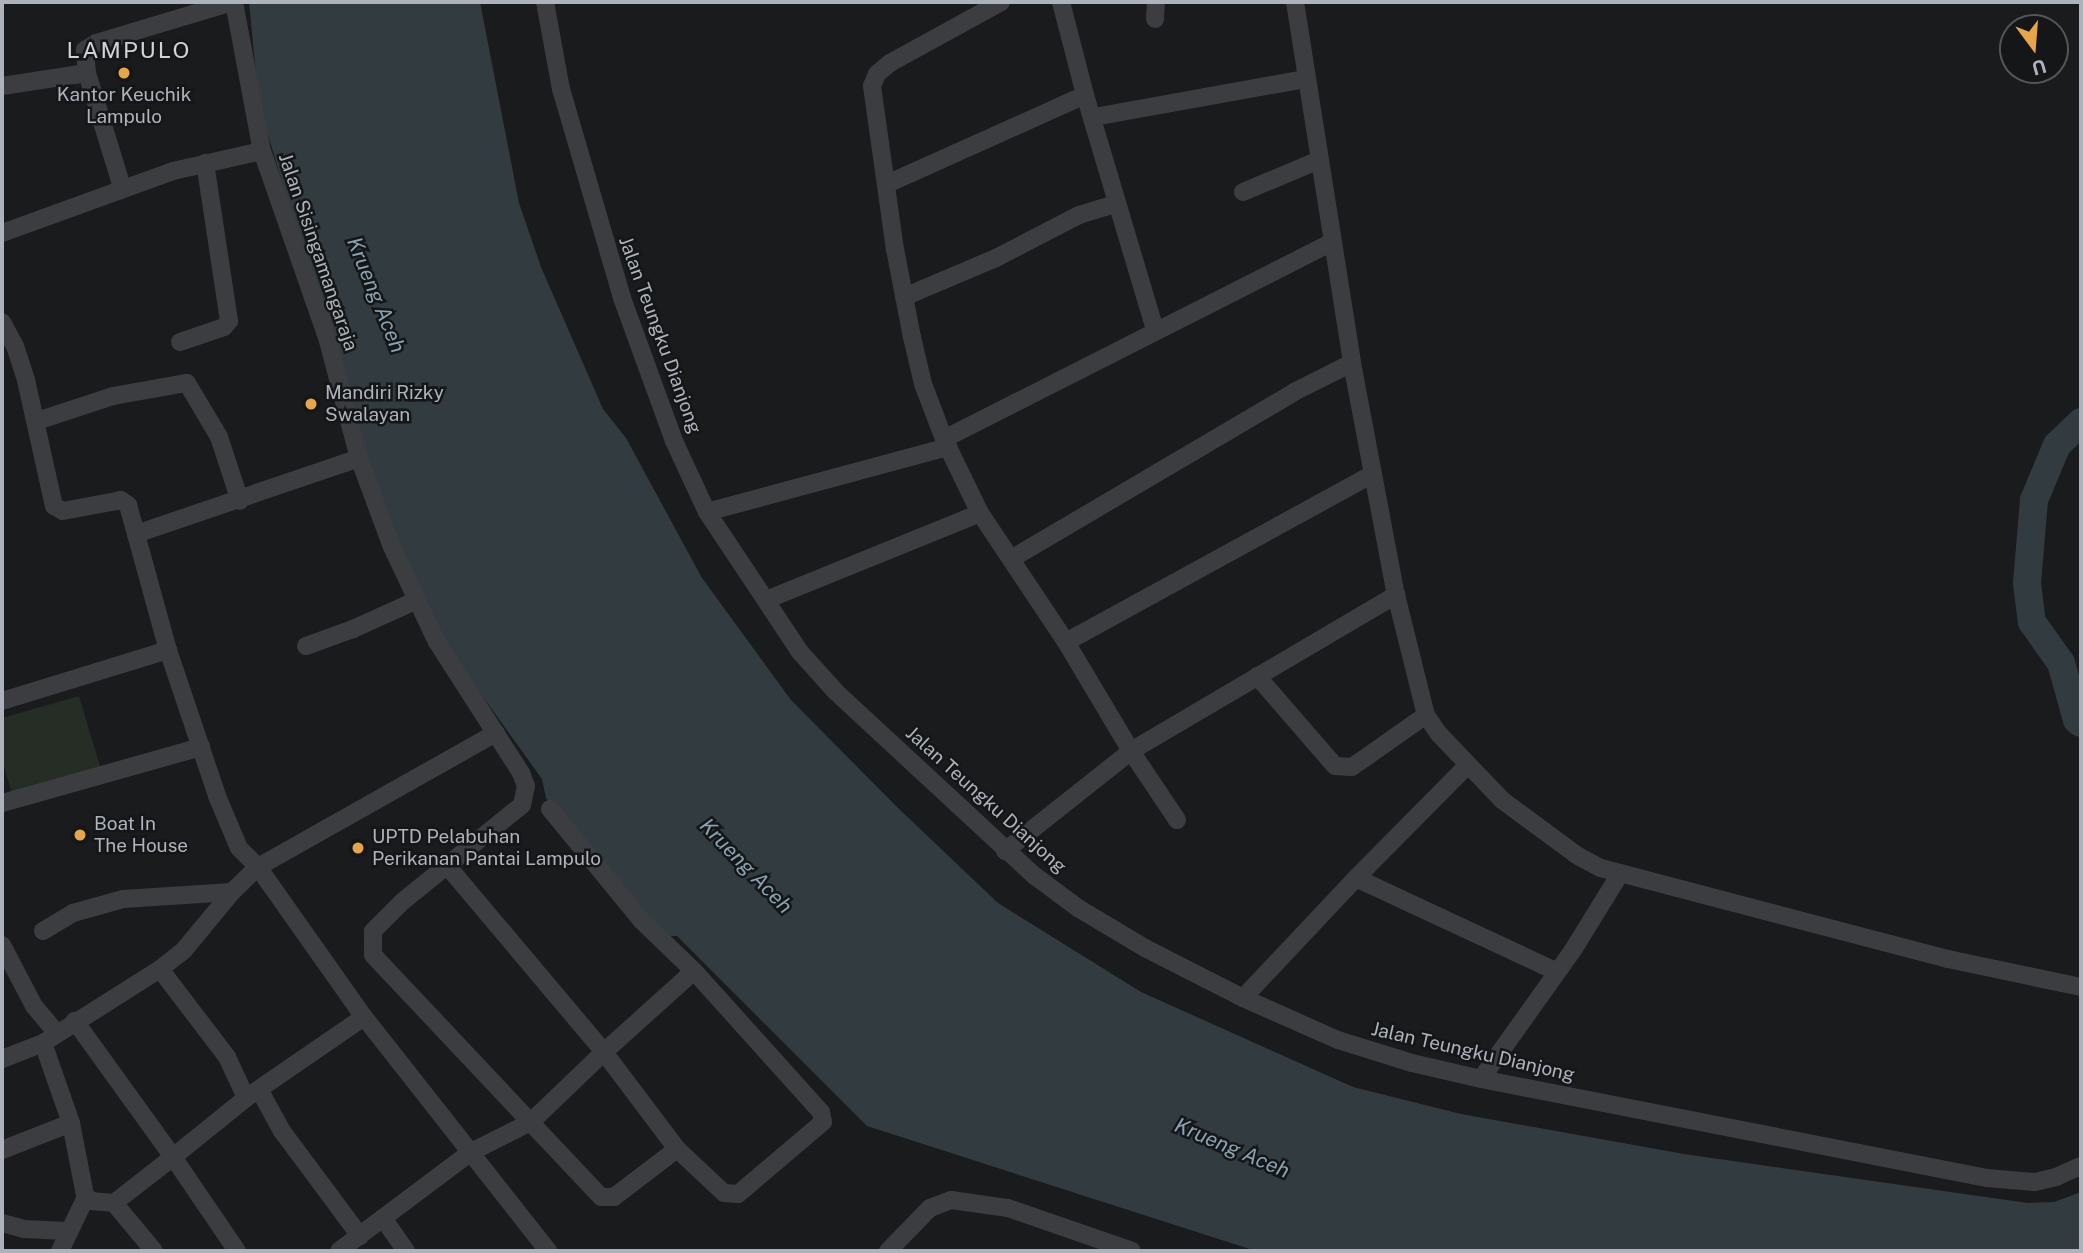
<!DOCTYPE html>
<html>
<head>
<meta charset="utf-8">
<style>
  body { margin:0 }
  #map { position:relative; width:2083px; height:1253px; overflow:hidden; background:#1a1b1d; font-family:"Public Sans",sans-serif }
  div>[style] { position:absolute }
  .green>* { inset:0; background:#252d25 }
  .water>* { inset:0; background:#313b40 }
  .river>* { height:28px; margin:-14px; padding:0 14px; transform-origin:14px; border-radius:14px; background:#313b40 }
  .minor>* { height:18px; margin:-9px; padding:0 9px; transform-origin:9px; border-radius:9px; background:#3c3d41 }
  .dots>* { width:19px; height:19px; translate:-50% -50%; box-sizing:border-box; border:4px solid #151618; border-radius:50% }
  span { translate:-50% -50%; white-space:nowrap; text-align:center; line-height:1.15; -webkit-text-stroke:5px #151618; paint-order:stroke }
  .poi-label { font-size:19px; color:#aeb3bb }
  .left { translate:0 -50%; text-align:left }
  .street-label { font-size:19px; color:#aeb3bb }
  .water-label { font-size:21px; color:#88a2b3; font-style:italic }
  .quarter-label { font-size:23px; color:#cfd2d7; letter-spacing:2px }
  .frame { position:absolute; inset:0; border:4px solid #aeb3bb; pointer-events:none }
  .north { position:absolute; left:1999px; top:14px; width:70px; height:70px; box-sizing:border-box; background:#151618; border:2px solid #525559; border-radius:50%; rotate:164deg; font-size:19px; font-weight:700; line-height:28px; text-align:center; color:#aeb3bb }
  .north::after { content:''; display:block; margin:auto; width:24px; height:32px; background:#e6a549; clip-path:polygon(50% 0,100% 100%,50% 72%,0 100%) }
</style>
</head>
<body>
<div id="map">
  <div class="green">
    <div style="clip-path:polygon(79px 696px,102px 773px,14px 800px,2px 760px,2px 718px)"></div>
  </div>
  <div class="water">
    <div style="clip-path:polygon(249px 2px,480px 2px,519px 203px,541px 267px,603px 409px,626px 438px,702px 578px,791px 700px,898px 808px,998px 903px,1141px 992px,1353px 1087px,1461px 1114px,1684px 1154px,2028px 1203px,2054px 1202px,2081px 1192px,2081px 1251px,1256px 1251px,867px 1126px,677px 936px,660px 936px,546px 798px,542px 779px,429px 622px,367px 465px,259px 105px)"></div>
  </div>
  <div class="river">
    <div style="left:2081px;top:422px;width:33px;rotate:136deg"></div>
    <div style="left:2057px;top:445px;width:60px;rotate:112.7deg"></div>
    <div style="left:2034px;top:500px;width:83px;rotate:94.8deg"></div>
    <div style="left:2027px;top:583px;width:39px;rotate:83deg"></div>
    <div style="left:2032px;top:622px;width:50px;rotate:54.7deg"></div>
    <div style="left:2061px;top:663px;width:59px;rotate:74.3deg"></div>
    <div style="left:2077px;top:720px;width:5px;rotate:37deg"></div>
  </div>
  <div class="minor">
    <div style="left:234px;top:2px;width:152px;rotate:79.4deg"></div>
    <div style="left:262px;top:151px;width:201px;rotate:70.8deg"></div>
    <div style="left:328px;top:341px;width:121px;rotate:75.2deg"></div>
    <div style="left:359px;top:458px;width:95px;rotate:69.7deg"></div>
    <div style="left:392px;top:547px;width:105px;rotate:64.7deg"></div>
    <div style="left:437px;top:642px;width:156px;rotate:57.3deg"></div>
    <div style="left:521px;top:773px;width:14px;rotate:69deg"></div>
    <div style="left:526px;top:786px;width:19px;rotate:102deg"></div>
    <div style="left:522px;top:805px;width:154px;rotate:141.1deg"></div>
    <div style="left:402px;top:902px;width:41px;rotate:135deg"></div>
    <div style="left:373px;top:931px;width:24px;rotate:90deg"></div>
    <div style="left:373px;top:955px;width:332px;rotate:46.7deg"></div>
    <div style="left:601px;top:1197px;width:13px"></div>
    <div style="left:614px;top:1197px;width:79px;rotate:-37.3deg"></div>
    <div style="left:545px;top:2px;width:88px;rotate:79.6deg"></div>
    <div style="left:561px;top:89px;width:218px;rotate:73.7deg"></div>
    <div style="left:622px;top:298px;width:152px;rotate:70deg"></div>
    <div style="left:674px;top:441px;width:78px;rotate:65.1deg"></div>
    <div style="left:707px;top:512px;width:168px;rotate:56.4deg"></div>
    <div style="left:800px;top:652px;width:54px;rotate:48deg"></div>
    <div style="left:836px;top:692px;width:271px;rotate:42.8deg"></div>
    <div style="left:1035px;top:876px;width:54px;rotate:36.7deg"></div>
    <div style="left:1078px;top:908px;width:78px;rotate:30.8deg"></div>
    <div style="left:1145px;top:948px;width:110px;rotate:27deg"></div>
    <div style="left:1243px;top:998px;width:104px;rotate:23.9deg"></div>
    <div style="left:1338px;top:1040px;width:77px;rotate:17.3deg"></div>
    <div style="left:1412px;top:1063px;width:71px;rotate:13.1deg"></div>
    <div style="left:1481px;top:1079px;width:516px;rotate:11.07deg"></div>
    <div style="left:1987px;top:1178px;width:48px;rotate:4.8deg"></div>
    <div style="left:2035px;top:1182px;width:22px;rotate:-13deg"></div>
    <div style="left:2056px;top:1177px;width:27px;rotate:-24deg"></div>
    <div style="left:1001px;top:2px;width:127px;rotate:151.2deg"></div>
    <div style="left:890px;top:63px;width:17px;rotate:140deg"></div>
    <div style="left:877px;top:74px;width:13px;rotate:113deg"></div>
    <div style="left:872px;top:86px;width:165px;rotate:82deg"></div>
    <div style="left:895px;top:249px;width:90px;rotate:79.1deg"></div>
    <div style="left:912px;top:337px;width:48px;rotate:76.8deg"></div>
    <div style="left:923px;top:384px;width:59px;rotate:69.1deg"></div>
    <div style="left:944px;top:439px;width:82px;rotate:64.1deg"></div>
    <div style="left:980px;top:513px;width:155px;rotate:56.3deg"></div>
    <div style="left:1066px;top:642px;width:127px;rotate:59.2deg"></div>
    <div style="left:1131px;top:751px;width:83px;rotate:56.3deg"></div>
    <div style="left:1061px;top:2px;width:96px;rotate:75.5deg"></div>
    <div style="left:1085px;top:95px;width:245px;rotate:73.4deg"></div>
    <div style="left:1295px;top:2px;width:365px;rotate:81deg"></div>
    <div style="left:1352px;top:363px;width:236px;rotate:79.3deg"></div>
    <div style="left:1396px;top:595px;width:124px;rotate:76deg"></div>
    <div style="left:1426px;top:715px;width:23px;rotate:56deg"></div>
    <div style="left:1439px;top:734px;width:91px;rotate:46.3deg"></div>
    <div style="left:1502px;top:800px;width:94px;rotate:36.4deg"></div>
    <div style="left:1578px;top:856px;width:26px;rotate:28deg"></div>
    <div style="left:1601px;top:868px;width:359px;rotate:14.7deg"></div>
    <div style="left:1948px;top:959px;width:136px;rotate:11.9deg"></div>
    <div style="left:1155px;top:19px;width:17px;rotate:-87deg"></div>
    <div style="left:2px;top:86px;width:86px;rotate:-8.7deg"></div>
    <div style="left:1094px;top:117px;width:215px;rotate:-10.2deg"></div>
    <div style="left:887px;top:184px;width:217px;rotate:-24.2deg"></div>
    <div style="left:122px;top:187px;width:119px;rotate:-107.1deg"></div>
    <div style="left:87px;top:73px;width:23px;rotate:-95deg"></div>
    <div style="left:85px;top:50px;width:13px;rotate:-32deg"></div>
    <div style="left:96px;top:43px;width:143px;rotate:-16.7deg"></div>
    <div style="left:1243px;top:192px;width:82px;rotate:-22.8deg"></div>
    <div style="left:2px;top:233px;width:182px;rotate:-19.9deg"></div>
    <div style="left:173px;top:171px;width:91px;rotate:-12.7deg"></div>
    <div style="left:904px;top:297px;width:100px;rotate:-23deg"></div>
    <div style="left:996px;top:258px;width:93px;rotate:-27.4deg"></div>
    <div style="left:1079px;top:215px;width:39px;rotate:-17deg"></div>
    <div style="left:2px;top:322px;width:27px;rotate:62deg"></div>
    <div style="left:15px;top:346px;width:36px;rotate:72deg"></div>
    <div style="left:26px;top:380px;width:129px;rotate:77.5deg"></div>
    <div style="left:54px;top:506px;width:10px;rotate:29deg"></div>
    <div style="left:63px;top:511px;width:59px;rotate:-10.7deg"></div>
    <div style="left:121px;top:500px;width:9px;rotate:36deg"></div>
    <div style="left:128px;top:505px;width:150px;rotate:74.6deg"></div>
    <div style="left:168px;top:650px;width:154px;rotate:71.4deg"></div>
    <div style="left:217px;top:796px;width:56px;rotate:67.1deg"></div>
    <div style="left:239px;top:848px;width:27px;rotate:45deg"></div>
    <div style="left:258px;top:867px;width:184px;rotate:54.8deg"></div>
    <div style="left:364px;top:1017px;width:298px;rotate:51.8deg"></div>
    <div style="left:180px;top:342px;width:46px;rotate:-18.8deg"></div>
    <div style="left:224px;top:327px;width:8px;rotate:-50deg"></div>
    <div style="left:229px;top:321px;width:160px;rotate:-98.6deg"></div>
    <div style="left:37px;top:421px;width:80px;rotate:-18.2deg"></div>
    <div style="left:113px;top:396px;width:75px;rotate:-10deg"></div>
    <div style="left:187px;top:383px;width:63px;rotate:59.3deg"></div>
    <div style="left:219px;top:437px;width:67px;rotate:71.8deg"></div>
    <div style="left:944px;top:439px;width:435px;rotate:-26.9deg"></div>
    <div style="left:707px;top:512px;width:250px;rotate:-15.1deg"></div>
    <div style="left:136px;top:534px;width:236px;rotate:-18.8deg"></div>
    <div style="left:1011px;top:559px;width:329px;rotate:-30.5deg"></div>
    <div style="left:1294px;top:392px;width:65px;rotate:-26.6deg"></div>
    <div style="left:766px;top:600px;width:231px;rotate:-22.1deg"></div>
    <div style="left:1066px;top:642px;width:350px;rotate:-28.7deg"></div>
    <div style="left:306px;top:646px;width:50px;rotate:-19.9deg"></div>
    <div style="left:353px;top:629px;width:68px;rotate:-24.3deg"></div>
    <div style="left:1257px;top:676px;width:119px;rotate:49.1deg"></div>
    <div style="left:1335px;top:766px;width:17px;rotate:3deg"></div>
    <div style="left:1352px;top:767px;width:90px;rotate:-35.1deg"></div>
    <div style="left:2px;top:701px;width:174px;rotate:-17.1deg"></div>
    <div style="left:2px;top:803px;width:207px;rotate:-15.7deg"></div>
    <div style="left:550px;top:809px;width:145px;rotate:50.6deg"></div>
    <div style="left:642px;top:921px;width:72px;rotate:43.9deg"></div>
    <div style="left:1005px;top:851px;width:161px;rotate:-38.4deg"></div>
    <div style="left:1131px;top:751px;width:308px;rotate:-30.5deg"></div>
    <div style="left:1356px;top:878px;width:220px;rotate:25deg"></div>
    <div style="left:43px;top:931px;width:35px;rotate:-31deg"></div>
    <div style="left:73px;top:913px;width:52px;rotate:-15.6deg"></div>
    <div style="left:123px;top:899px;width:109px;rotate:-3.7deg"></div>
    <div style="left:2px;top:945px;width:69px;rotate:62.3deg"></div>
    <div style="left:34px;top:1006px;width:35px;rotate:50deg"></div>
    <div style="left:160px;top:969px;width:111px;rotate:52.7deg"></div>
    <div style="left:227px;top:1057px;width:45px;rotate:65.1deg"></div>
    <div style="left:1243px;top:998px;width:165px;rotate:-46.7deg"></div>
    <div style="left:1356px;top:878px;width:158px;rotate:-45.3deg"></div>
    <div style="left:43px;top:1043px;width:85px;rotate:70.7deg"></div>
    <div style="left:71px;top:1123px;width:73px;rotate:79deg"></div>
    <div style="left:85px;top:1195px;width:8px;rotate:45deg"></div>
    <div style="left:91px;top:1201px;width:23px;rotate:5deg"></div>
    <div style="left:114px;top:1203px;width:75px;rotate:-37.9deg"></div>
    <div style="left:173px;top:1157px;width:168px;rotate:-125.8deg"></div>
    <div style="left:2px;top:1059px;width:44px;rotate:-21.3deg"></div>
    <div style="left:43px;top:1043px;width:138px;rotate:-32.3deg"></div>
    <div style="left:160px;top:969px;width:31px;rotate:-38deg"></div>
    <div style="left:184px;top:950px;width:75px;rotate:-50.4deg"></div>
    <div style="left:232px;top:892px;width:36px;rotate:-44deg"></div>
    <div style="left:258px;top:867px;width:273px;rotate:-29.4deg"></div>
    <div style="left:1481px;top:1079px;width:158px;rotate:-54.5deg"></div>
    <div style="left:1573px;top:950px;width:89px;rotate:-58.3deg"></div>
    <div style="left:260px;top:1091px;width:46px;rotate:61.2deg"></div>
    <div style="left:282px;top:1131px;width:131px;rotate:53.4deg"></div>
    <div style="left:2px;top:1150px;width:74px;rotate:-21.4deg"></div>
    <div style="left:114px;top:1203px;width:62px;rotate:50.2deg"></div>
    <div style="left:383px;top:1218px;width:40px;rotate:55.1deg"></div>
    <div style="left:2px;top:1223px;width:23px;rotate:15deg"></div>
    <div style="left:24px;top:1229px;width:43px;rotate:2.7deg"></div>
    <div style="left:60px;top:1251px;width:60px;rotate:-64.3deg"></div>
    <div style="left:237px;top:1251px;width:114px;rotate:-124.2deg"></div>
    <div style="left:173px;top:1157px;width:94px;rotate:-38.9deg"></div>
    <div style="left:246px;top:1098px;width:143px;rotate:-34.5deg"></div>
    <div style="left:339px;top:1251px;width:165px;rotate:-36.9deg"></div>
    <div style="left:471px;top:1152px;width:67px;rotate:-26.6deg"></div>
    <div style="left:531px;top:1122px;width:101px;rotate:-43.8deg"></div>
    <div style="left:604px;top:1052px;width:121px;rotate:-42deg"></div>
    <div style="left:694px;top:971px;width:190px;rotate:48deg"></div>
    <div style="left:821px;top:1112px;width:10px;rotate:79deg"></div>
    <div style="left:823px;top:1122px;width:111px;rotate:139.7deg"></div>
    <div style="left:738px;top:1194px;width:14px;rotate:-176deg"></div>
    <div style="left:724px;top:1193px;width:64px;rotate:-136.9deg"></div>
    <div style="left:677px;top:1149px;width:121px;rotate:-127deg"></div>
    <div style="left:604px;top:1052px;width:242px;rotate:-130.1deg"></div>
    <div style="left:888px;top:1251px;width:60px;rotate:-45.7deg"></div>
    <div style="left:930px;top:1208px;width:22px;rotate:-21deg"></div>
    <div style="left:951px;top:1200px;width:58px;rotate:8deg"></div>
    <div style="left:1008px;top:1208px;width:131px;rotate:19.1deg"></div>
  </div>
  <div class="dots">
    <div style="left:124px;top:73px;background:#e6a549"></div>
    <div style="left:311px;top:404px;background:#e6a549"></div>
    <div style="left:80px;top:835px;background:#e6a549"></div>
    <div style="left:358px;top:848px;background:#e6a549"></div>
  </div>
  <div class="poi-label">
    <span style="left:124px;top:106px">Kantor Keuchik<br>Lampulo</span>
    <span class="left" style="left:325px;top:404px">Mandiri Rizky<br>Swalayan</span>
    <span class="left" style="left:94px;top:835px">Boat In<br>The House</span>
    <span class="left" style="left:372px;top:848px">UPTD Pelabuhan<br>Perikanan Pantai Lampulo</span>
  </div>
  <div class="street-label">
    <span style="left:318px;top:252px;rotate:71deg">Jalan Sisingamangaraja</span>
    <span style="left:660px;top:335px;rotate:70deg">Jalan Teungku Dianjong</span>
    <span style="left:986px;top:800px;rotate:42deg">Jalan Teungku Dianjong</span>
    <span style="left:1473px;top:1052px;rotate:13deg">Jalan Teungku Dianjong</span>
  </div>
  <div class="water-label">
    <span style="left:376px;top:295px;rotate:68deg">Krueng Aceh</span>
    <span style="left:746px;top:866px;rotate:46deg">Krueng Aceh</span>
    <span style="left:1232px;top:1148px;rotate:23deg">Krueng Aceh</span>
  </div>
  <div class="quarter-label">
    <span style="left:129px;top:50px">LAMPULO</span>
  </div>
  <div class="frame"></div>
  <div class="north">U</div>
</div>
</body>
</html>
